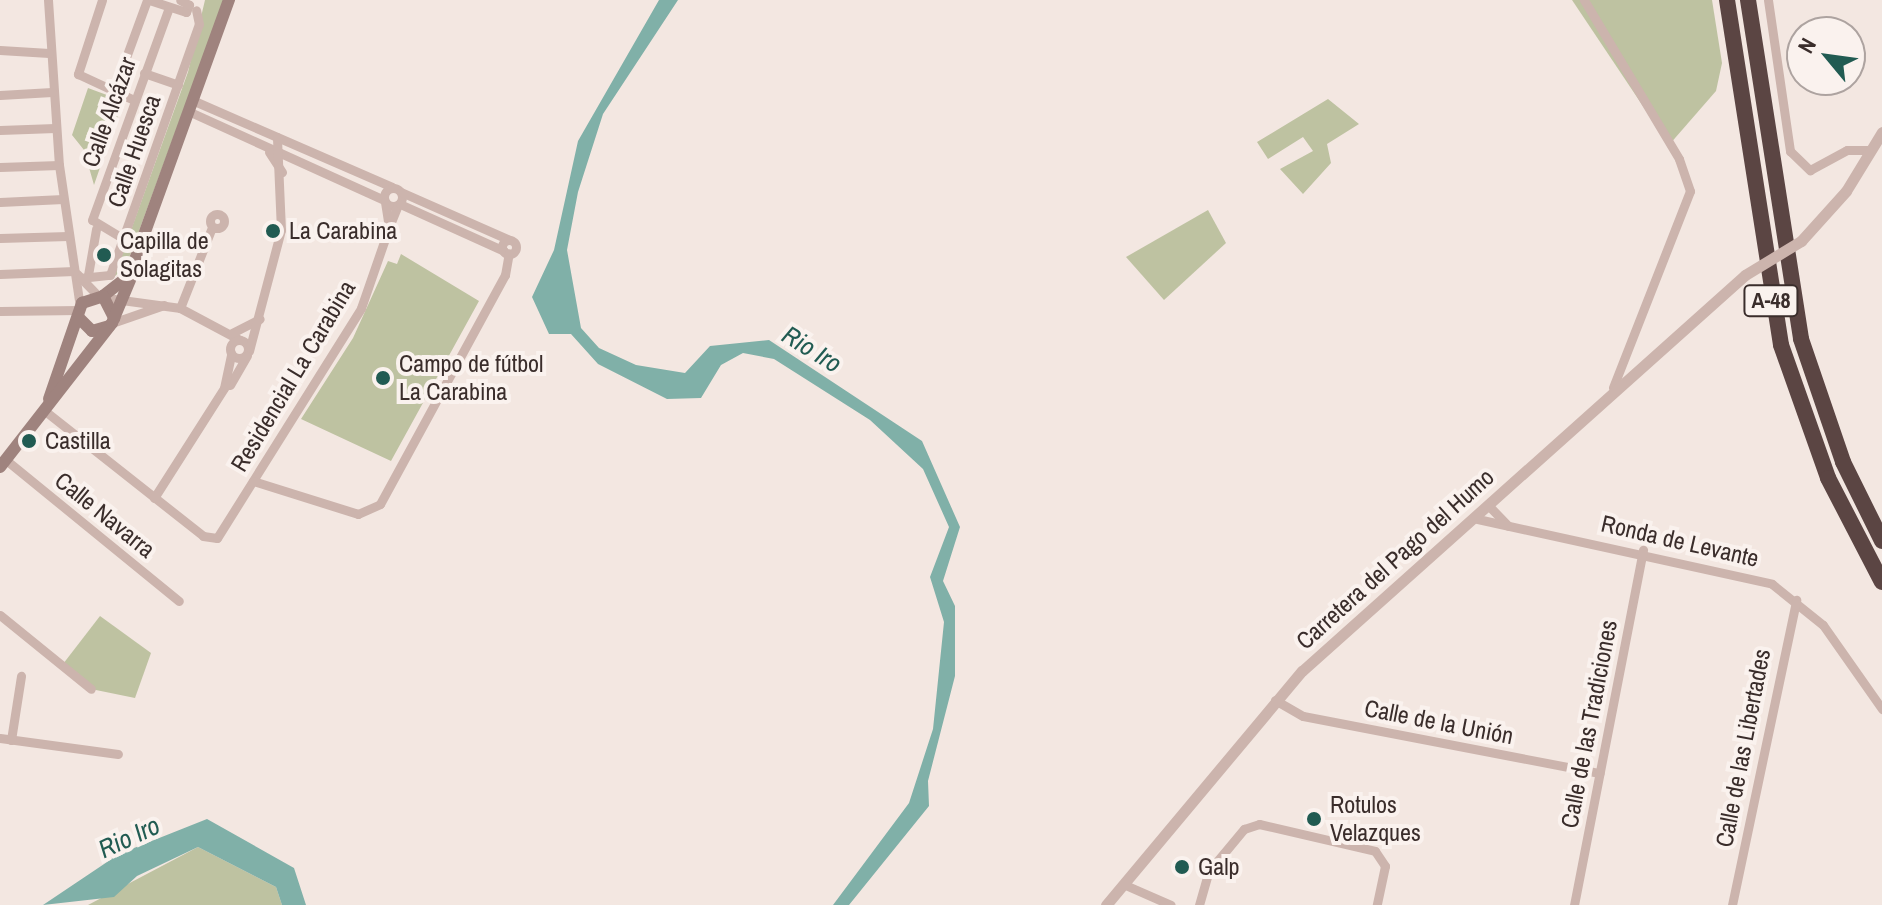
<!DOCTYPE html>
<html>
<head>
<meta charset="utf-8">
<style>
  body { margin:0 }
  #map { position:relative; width:1882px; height:905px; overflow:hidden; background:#f3e7e1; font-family:"Archivo Narrow",sans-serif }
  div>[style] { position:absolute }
  .green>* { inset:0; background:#bec2a1 }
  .water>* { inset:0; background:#80b0a8 }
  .minor>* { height:9px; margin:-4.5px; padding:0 4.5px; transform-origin:4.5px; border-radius:4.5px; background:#ccb4ad }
  .minor>.ring { margin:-4.5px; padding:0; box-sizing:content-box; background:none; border:9px solid #ccb4ad; border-radius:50% }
  .tertiary>* { height:11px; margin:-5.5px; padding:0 5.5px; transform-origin:5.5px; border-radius:5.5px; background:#ccb4ad }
  .secondary>* { height:12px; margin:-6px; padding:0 6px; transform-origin:6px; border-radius:6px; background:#9f837e }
  .motorway>* { height:16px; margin:-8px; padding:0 8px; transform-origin:8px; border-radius:8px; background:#5b4543 }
  .tertiary-bridge>* { height:11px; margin:-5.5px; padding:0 5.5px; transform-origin:5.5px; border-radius:5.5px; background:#ccb4ad }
  .dots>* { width:22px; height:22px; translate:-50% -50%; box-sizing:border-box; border:4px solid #faf2ee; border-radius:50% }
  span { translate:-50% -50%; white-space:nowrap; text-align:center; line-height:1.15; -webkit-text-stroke:8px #faf2ee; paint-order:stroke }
  .shield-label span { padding:2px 6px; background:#faf2ee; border:2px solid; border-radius:6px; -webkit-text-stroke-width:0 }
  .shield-label { font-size:22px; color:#3a2d2b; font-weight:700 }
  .street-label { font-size:24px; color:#3a2d2b }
  .poi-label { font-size:24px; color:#3a2d2b }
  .left { translate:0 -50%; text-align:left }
  .water-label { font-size:26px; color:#215b52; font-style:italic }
  .north { position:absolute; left:1786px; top:16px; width:80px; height:80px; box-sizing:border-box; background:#faf2ee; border:2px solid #ada3a0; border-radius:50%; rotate:299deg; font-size:22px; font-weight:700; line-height:32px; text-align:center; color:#3a2d2b }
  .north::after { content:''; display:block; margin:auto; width:28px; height:36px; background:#215b52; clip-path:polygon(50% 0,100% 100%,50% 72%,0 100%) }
</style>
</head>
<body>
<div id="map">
  <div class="green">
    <div style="clip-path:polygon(205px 0,224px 0,126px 266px,114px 277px,188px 72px)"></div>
    <div style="clip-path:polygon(1572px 0,1712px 0,1722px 63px,1716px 91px,1669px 145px)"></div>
    <div style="clip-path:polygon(88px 88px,123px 101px,94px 185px,84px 150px,72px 135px)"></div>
    <div style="clip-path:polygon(1328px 99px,1359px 124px,1327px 144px,1331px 163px,1303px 194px,1280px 169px,1313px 151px,1303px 137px,1268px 159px,1257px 142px)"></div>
    <div style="clip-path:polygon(1208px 210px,1226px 243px,1164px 300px,1126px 257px)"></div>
    <div style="clip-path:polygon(401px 254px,479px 301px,391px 461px,301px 419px,353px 338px,388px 261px,397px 264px)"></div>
    <div style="clip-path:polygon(100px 616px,151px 653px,135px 698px,91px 689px,63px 664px)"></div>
    <div style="clip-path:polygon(198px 847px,276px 887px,282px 905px,88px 905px)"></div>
  </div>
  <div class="water">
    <div style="clip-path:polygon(659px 0,678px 0,603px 114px,578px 192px,567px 250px,581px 328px,599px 348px,636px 365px,685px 373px,710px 346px,769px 340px,922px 441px,960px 527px,943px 581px,955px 606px,955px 676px,928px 781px,929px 806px,849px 905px,833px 905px,909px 803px,933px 729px,944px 622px,930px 577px,949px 527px,923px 469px,870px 420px,774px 359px,743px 353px,721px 365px,701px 398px,667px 399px,598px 364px,571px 334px,549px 334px,532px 297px,554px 250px,578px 141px)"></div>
    <div style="clip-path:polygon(207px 819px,294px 868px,306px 905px,282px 905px,276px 887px,198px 847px,137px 876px,114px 897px,43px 905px,119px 854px)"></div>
  </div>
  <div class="minor">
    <div style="left:48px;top:0;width:165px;rotate:86.2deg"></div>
    <div style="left:59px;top:165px;width:144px;rotate:81.6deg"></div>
    <div style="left:102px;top:0;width:78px;rotate:108deg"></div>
    <div style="left:78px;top:74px;width:62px;rotate:24.9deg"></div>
    <div style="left:149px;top:0;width:39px;rotate:18deg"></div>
    <div style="left:186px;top:12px;width:8px;rotate:-67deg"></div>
    <div style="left:189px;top:5px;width:10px;rotate:-151deg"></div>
    <div style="left:1584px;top:0;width:185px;rotate:59.1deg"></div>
    <div style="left:1679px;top:159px;width:34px;rotate:71deg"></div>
    <div style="left:1690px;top:191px;width:211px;rotate:111.4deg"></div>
    <div style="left:1768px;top:0;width:153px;rotate:81.7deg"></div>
    <div style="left:1790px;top:151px;width:28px;rotate:44deg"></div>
    <div style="left:1810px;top:170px;width:42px;rotate:-28.4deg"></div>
    <div style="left:1847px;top:150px;width:24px"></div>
    <div style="left:0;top:50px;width:49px;rotate:3.5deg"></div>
    <div style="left:144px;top:73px;width:36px;rotate:19deg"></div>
    <div style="left:113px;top:93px;width:99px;rotate:-69.9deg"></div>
    <div style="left:0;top:95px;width:52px;rotate:-3.3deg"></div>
    <div style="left:192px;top:100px;width:218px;rotate:23.5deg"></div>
    <div style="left:188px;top:111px;width:215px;rotate:24.4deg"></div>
    <div style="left:0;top:130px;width:55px;rotate:-2.1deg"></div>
    <div style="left:269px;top:152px;width:24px;rotate:57deg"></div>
    <div style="left:0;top:167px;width:59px;rotate:-1.9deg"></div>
    <div class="ring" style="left:384px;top:188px;width:9px;height:9px"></div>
    <div style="left:401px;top:192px;width:119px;rotate:23.8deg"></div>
    <div style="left:0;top:202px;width:63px;rotate:-2.7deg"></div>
    <div style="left:385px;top:202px;width:25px;rotate:81deg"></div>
    <div style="left:389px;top:227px;width:24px;rotate:-68deg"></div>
    <div style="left:400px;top:204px;width:114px;rotate:24.3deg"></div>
    <div class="ring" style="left:210px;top:214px;width:5px;height:5px"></div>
    <div style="left:0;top:238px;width:68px;rotate:-1.7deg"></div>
    <div style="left:124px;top:239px;width:37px;rotate:-149deg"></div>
    <div style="left:92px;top:220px;width:226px;rotate:-70.1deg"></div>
    <div class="ring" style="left:502px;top:240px;width:5px;height:5px"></div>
    <div style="left:0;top:274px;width:74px;rotate:-2.3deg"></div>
    <div style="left:77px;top:274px;width:30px;rotate:46deg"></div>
    <div style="left:88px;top:275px;width:47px;rotate:-80.1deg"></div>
    <div style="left:80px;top:278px;width:30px;rotate:-6deg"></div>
    <div style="left:110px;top:275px;width:266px;rotate:-70.5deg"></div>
    <div style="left:199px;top:24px;width:14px;rotate:-102deg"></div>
    <div style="left:107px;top:298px;width:74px;rotate:7.8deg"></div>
    <div style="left:180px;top:308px;width:68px;rotate:28.1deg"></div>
    <div style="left:180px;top:308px;width:87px;rotate:-68.4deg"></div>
    <div style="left:0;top:311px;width:79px;rotate:-0.7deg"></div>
    <div style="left:112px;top:323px;width:55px;rotate:-19.1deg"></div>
    <div style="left:232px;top:333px;width:31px;rotate:-27deg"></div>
    <div class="ring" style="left:230px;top:340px;width:9px;height:9px"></div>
    <div style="left:249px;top:351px;width:125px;rotate:-75.2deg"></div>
    <div style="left:281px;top:230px;width:93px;rotate:-92.5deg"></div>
    <div style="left:230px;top:385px;width:34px;rotate:-60deg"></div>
    <div style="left:45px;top:411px;width:201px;rotate:38.3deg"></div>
    <div style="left:203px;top:536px;width:14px;rotate:8deg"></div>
    <div style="left:217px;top:538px;width:271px;rotate:-57.9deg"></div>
    <div style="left:361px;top:308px;width:86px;rotate:-70.9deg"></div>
    <div style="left:6px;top:460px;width:223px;rotate:39.2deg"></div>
    <div style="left:253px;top:481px;width:110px;rotate:17.4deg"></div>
    <div style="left:358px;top:514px;width:24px;rotate:-24deg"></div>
    <div style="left:380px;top:504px;width:261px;rotate:-61.4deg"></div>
    <div style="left:505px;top:275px;width:22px;rotate:-80deg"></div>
    <div style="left:154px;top:498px;width:130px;rotate:-57.5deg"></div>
    <div style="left:224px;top:388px;width:35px;rotate:-78deg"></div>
    <div style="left:1488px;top:505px;width:29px;rotate:46deg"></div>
    <div style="left:1473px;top:518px;width:306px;rotate:12.4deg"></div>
    <div style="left:1772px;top:584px;width:65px;rotate:38.8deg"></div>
    <div style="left:1823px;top:625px;width:103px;rotate:54.9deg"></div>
    <div style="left:0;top:615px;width:117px;rotate:39.1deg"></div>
    <div style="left:1275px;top:700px;width:32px;rotate:30deg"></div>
    <div style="left:1303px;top:716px;width:302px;rotate:10.9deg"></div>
    <div style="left:0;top:738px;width:119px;rotate:7.7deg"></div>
    <div style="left:11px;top:740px;width:65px;rotate:-81.1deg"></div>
    <div style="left:1123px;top:884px;width:52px;rotate:23.6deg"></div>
    <div style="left:1199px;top:905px;width:35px;rotate:-74deg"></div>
    <div style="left:1209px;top:871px;width:55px;rotate:-50.2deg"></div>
    <div style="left:1244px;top:829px;width:16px;rotate:-18deg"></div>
    <div style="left:1259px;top:824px;width:119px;rotate:13.1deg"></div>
    <div style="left:1375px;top:851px;width:18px;rotate:56deg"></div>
    <div style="left:1385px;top:866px;width:40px;rotate:102deg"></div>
    <div style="left:1574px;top:905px;width:362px;rotate:-79deg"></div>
    <div style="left:1732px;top:905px;width:312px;rotate:-78.1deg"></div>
  </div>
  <div class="tertiary">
    <div style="left:1801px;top:241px;width:67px;rotate:-48deg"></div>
    <div style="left:1846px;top:191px;width:69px;rotate:-58.6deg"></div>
    <div style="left:1106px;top:905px;width:305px;rotate:-50.1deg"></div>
    <div style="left:1302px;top:671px;width:594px;rotate:-41.79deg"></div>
  </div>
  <div class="secondary">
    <div style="left:103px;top:296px;width:33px;rotate:-38deg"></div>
    <div style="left:129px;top:276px;width:294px;rotate:-70.1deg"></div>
    <div style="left:80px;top:319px;width:17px;rotate:45deg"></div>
    <div style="left:92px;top:331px;width:18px;rotate:-16deg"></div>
    <div style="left:49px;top:399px;width:102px;rotate:-71deg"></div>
    <div style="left:82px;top:303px;width:22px;rotate:-18deg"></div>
    <div style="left:103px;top:296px;width:25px;rotate:63deg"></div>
    <div style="left:0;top:467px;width:182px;rotate:-52.1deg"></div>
    <div style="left:112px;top:323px;width:47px;rotate:-67.3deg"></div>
  </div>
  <div class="motorway">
    <div style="left:1727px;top:0;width:349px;rotate:81.1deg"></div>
    <div style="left:1781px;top:345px;width:141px;rotate:70.5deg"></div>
    <div style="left:1828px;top:478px;width:117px;rotate:62.6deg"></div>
    <div style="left:1748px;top:0;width:343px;rotate:81.1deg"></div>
    <div style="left:1801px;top:339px;width:130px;rotate:71.1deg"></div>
    <div style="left:1843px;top:462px;width:88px;rotate:63.7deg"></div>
  </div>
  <div class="tertiary-bridge">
    <div style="left:1745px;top:275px;width:66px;rotate:-31.3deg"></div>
  </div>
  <div class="dots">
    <div style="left:273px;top:231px;background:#215b52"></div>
    <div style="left:104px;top:255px;background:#215b52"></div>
    <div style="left:383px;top:378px;background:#215b52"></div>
    <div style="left:29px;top:441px;background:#215b52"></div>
    <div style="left:1314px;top:819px;background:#215b52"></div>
    <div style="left:1182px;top:867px;background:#215b52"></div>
  </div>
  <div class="shield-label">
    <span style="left:1771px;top:301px">A-48</span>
  </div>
  <div class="street-label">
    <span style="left:109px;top:112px;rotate:-70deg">Calle Alcázar</span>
    <span style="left:134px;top:151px;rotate:-71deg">Calle Huesca</span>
    <span style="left:293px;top:376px;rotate:-59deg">Residencial La Carabina</span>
    <span style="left:105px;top:515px;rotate:39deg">Calle Navarra</span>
    <span style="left:1680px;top:541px;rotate:13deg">Ronda de Levante</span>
    <span style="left:1395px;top:559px;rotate:-42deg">Carretera del Pago del Humo</span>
    <span style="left:1439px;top:722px;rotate:11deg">Calle de la Unión</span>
    <span style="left:1589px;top:724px;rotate:-79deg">Calle de las Tradiciones</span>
    <span style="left:1743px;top:748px;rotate:-79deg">Calle de las Libertades</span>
  </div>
  <div class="poi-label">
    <span class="left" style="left:289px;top:231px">La Carabina</span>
    <span class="left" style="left:120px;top:255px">Capilla de<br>Solagitas</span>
    <span class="left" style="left:399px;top:378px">Campo de fútbol<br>La Carabina</span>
    <span class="left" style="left:45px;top:441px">Castilla</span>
    <span class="left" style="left:1330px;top:819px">Rotulos<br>Velazques</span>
    <span class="left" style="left:1198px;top:867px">Galp</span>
  </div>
  <div class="water-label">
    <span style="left:812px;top:349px;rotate:32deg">Rio Iro</span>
    <span style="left:129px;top:837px;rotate:-25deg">Rio Iro</span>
  </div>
  <div class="north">N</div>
</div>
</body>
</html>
